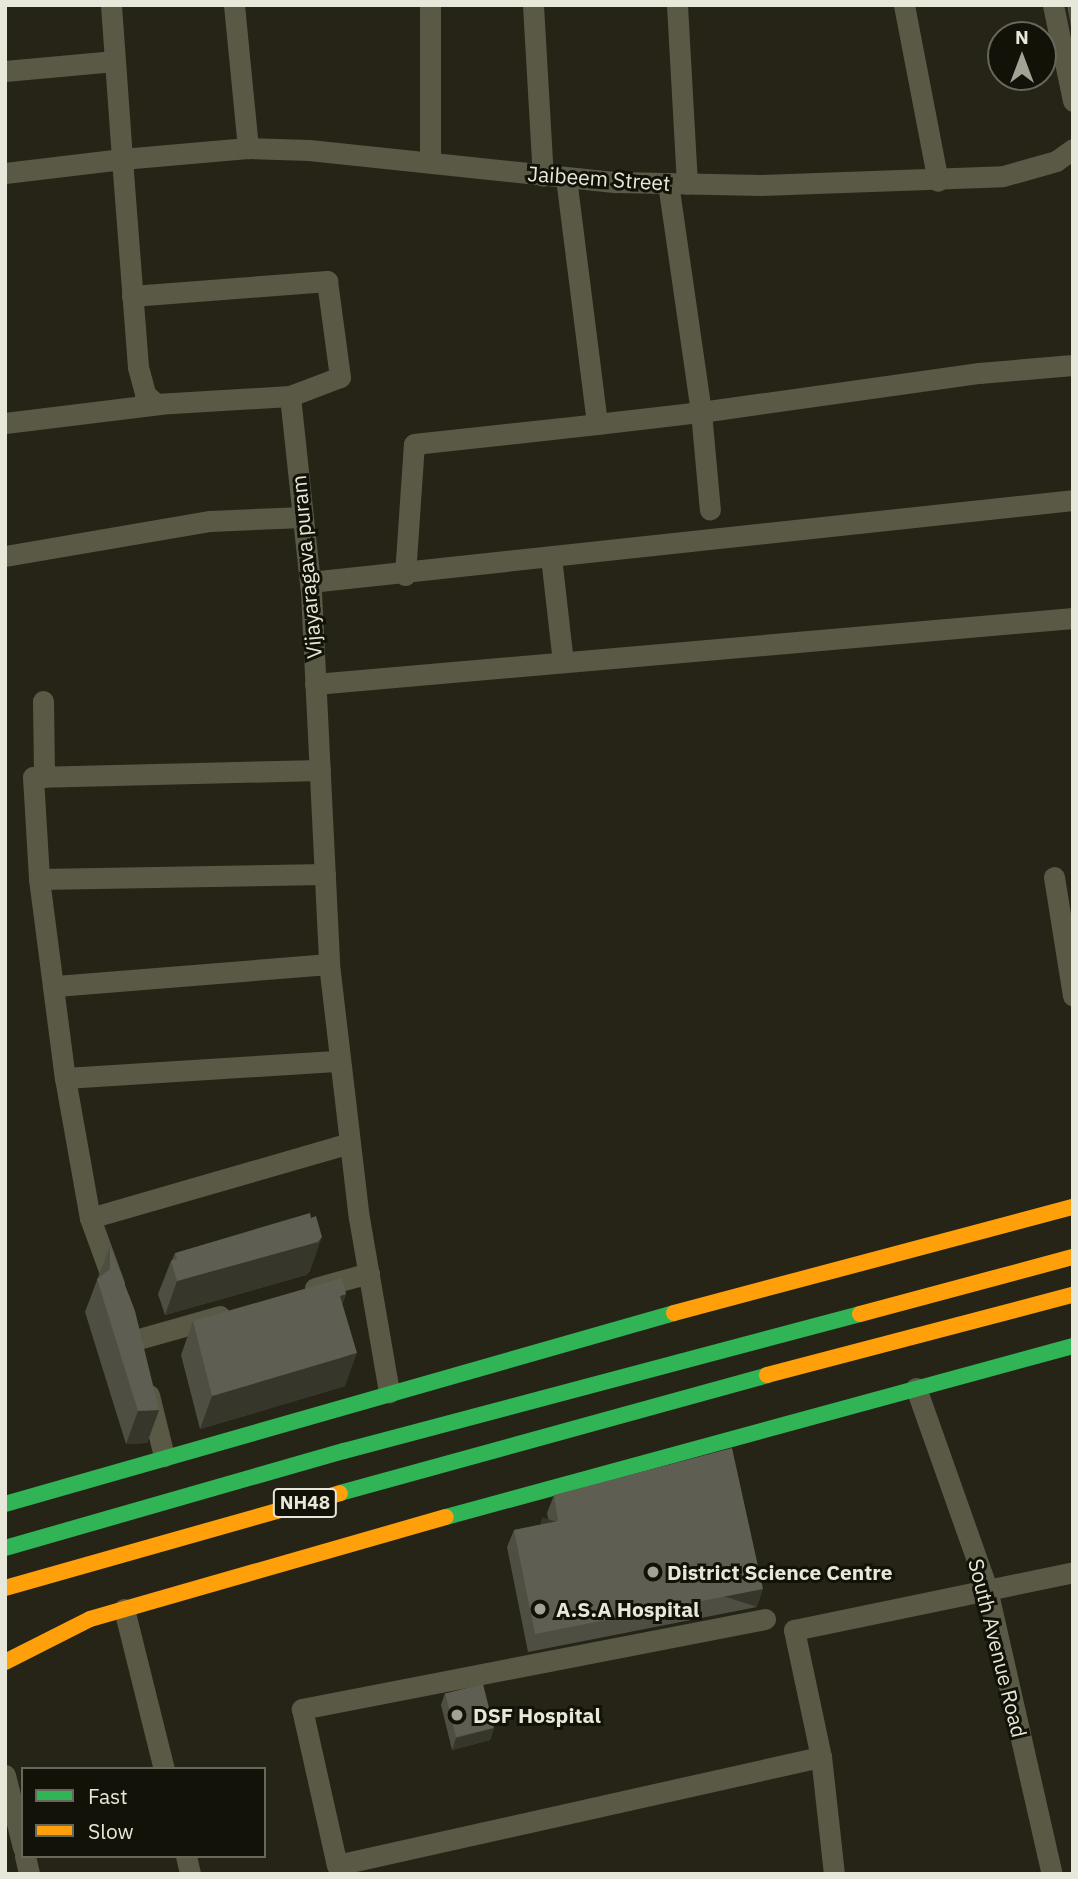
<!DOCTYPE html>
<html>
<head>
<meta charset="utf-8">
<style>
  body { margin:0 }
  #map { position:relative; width:1078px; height:1879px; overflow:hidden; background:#252417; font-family:"IBM Plex Sans",sans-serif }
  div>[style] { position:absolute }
  .street>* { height:21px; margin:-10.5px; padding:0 10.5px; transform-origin:10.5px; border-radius:10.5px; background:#595946 }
  .fast>* { height:16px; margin:-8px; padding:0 8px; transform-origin:8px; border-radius:8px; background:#30b455 }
  .slow>* { height:16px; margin:-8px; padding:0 8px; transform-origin:8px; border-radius:8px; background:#ff9f0a }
  .wall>* { inset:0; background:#4e4e42 }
  .shaded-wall>* { inset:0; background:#37362a; transform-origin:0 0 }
  .building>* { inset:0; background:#5f5e53; transform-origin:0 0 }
  .dots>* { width:19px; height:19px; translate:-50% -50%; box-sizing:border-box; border:4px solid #121208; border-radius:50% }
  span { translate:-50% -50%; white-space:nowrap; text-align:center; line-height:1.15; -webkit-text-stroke:6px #121208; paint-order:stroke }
  .shield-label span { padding:2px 5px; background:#121208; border:2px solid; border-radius:5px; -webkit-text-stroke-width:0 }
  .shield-label { font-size:19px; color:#e7e8d9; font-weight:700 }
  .street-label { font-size:21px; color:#e7e8d9 }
  .poi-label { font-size:21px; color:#e7e8d9; font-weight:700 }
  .left { translate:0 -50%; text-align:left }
  .frame { position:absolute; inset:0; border:7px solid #e7e8d9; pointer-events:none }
  .legend { position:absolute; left:21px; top:1767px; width:245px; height:91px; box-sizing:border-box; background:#121208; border:2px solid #67685c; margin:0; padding:9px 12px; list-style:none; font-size:21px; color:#e7e8d9 }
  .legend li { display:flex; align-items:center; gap:14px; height:35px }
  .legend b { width:35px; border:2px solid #67685c }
  .north { position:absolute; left:987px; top:21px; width:70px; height:70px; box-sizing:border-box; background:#121208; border:2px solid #67685c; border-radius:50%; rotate:0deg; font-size:19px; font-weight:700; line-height:28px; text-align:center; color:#e7e8d9 }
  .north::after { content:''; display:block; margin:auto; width:24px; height:32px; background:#a3a395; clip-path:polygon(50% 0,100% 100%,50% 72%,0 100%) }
</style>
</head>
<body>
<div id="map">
  <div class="street">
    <div style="left:111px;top:5px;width:154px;rotate:85.9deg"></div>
    <div style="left:122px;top:159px;width:126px;rotate:-5deg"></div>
    <div style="left:248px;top:148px;width:61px;rotate:1.9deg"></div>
    <div style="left:309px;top:150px;width:309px;rotate:6deg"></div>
    <div style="left:616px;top:182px;width:145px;rotate:1.2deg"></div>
    <div style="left:761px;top:185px;width:242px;rotate:-2.1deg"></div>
    <div style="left:1003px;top:176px;width:55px;rotate:-15.8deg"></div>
    <div style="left:1056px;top:161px;width:21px;rotate:-35deg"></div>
    <div style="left:234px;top:5px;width:144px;rotate:84.4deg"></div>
    <div style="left:430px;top:5px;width:156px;rotate:90deg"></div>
    <div style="left:533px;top:5px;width:171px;rotate:86.7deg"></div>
    <div style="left:677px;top:5px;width:179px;rotate:86.8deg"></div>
    <div style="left:904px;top:5px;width:179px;rotate:79.1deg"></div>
    <div style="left:1053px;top:5px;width:98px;rotate:78.2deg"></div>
    <div style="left:5px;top:71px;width:110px;rotate:-5.2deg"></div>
    <div style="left:5px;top:173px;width:118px;rotate:-6.8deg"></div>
    <div style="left:122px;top:159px;width:209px;rotate:85.6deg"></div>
    <div style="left:138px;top:367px;width:28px;rotate:75deg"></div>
    <div style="left:145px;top:394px;width:15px;rotate:42deg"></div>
    <div style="left:156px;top:404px;width:134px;rotate:-3.4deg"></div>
    <div style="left:290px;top:396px;width:197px;rotate:83.9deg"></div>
    <div style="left:311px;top:592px;width:372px;rotate:87.2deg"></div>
    <div style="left:329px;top:964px;width:277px;rotate:175.4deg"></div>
    <div style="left:566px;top:178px;width:248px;rotate:82.8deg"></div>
    <div style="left:597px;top:424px;width:105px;rotate:-6.6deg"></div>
    <div style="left:701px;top:412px;width:98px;rotate:84.8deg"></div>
    <div style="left:668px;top:183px;width:231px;rotate:81.8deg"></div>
    <div style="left:701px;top:412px;width:281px;rotate:-8deg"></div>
    <div style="left:979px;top:373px;width:94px;rotate:-4.9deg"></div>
    <div style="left:132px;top:296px;width:196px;rotate:-4.4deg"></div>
    <div style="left:327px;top:281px;width:97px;rotate:82.3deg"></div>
    <div style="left:340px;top:377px;width:53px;rotate:159.2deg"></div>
    <div style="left:5px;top:423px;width:156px;rotate:-7deg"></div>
    <div style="left:5px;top:556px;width:208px;rotate:-9.7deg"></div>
    <div style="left:210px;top:521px;width:93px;rotate:-2.5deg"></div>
    <div style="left:551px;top:557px;width:106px;rotate:83.5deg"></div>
    <div style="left:405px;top:575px;width:131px;rotate:-86.1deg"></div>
    <div style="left:414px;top:444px;width:184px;rotate:-6.2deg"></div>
    <div style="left:310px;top:582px;width:767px;rotate:-6.13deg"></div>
    <div style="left:315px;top:684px;width:761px;rotate:-4.98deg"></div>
    <div style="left:43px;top:701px;width:76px;rotate:89.2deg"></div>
    <div style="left:320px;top:770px;width:287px;rotate:178.6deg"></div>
    <div style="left:33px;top:777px;width:102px;rotate:86.6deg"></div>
    <div style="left:39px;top:879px;width:286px;rotate:-1deg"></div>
    <div style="left:1054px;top:877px;width:120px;rotate:80.9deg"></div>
    <div style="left:39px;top:879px;width:201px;rotate:82.6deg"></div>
    <div style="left:65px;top:1078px;width:275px;rotate:-3.6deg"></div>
    <div style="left:329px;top:964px;width:256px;rotate:83.3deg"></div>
    <div style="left:359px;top:1218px;width:177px;rotate:80.2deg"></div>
    <div style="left:65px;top:1078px;width:142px;rotate:79.9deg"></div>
    <div style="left:114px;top:1284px;width:70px;rotate:-110deg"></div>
    <div style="left:90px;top:1218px;width:270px;rotate:-16.1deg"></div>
    <div style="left:315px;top:1288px;width:56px;rotate:-15.5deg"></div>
    <div style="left:135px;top:1340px;width:88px;rotate:-15.8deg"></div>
    <div style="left:916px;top:1388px;width:213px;rotate:70.5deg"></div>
    <div style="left:987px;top:1589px;width:292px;rotate:77.2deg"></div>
    <div style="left:149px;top:1395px;width:63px;rotate:76.2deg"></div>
    <div style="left:124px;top:1609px;width:165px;rotate:76deg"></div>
    <div style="left:765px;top:1619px;width:472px;rotate:169deg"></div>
    <div style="left:302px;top:1709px;width:160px;rotate:77.4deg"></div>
    <div style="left:337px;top:1865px;width:496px;rotate:-12.6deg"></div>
    <div style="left:5px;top:1775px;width:75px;rotate:76.1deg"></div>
    <div style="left:25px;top:1856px;width:18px;rotate:77deg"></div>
    <div style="left:186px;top:1856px;width:18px;rotate:77deg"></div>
    <div style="left:834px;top:1874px;width:118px;rotate:-96.3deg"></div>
    <div style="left:821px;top:1757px;width:130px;rotate:-102deg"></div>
    <div style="left:794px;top:1630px;width:285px;rotate:-11.7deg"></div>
  </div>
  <div class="fast">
    <div style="left:340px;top:1493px;width:443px;rotate:-15.4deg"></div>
    <div style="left:5px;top:1504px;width:696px;rotate:-15.93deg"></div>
    <div style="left:446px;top:1517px;width:650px;rotate:-15.26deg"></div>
    <div style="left:5px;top:1548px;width:353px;rotate:-16deg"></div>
    <div style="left:344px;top:1451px;width:534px;rotate:-14.87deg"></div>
  </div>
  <div class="slow">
    <div style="left:674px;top:1313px;width:413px;rotate:-14.9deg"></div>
    <div style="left:860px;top:1314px;width:220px;rotate:-15deg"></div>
    <div style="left:767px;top:1375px;width:316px;rotate:-14.7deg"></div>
    <div style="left:5px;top:1588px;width:348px;rotate:-15.8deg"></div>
    <div style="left:5px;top:1662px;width:95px;rotate:-26.8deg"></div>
    <div style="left:90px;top:1619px;width:370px;rotate:-16deg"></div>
  </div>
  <div class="wall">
    <div style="clip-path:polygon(1067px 5px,1073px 5px,1073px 38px)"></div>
    <div style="clip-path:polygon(110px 1246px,159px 1410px,147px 1443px,126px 1444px,85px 1312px)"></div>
    <div style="clip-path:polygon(175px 1253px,310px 1271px,306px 1275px,165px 1315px,158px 1294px,171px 1261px,172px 1260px)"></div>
    <div style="clip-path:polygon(346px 1294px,342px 1305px,345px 1386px,200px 1429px,181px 1355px,193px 1321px)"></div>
    <div style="clip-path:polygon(554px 1495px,757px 1607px,528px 1652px,507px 1547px,514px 1530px,549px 1523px,547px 1513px)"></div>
    <div style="clip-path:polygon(445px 1693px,494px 1728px,490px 1740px,452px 1750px,441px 1705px)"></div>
  </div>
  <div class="shaded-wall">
    <div style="clip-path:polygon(322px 1237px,310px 1271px,306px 1275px,165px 1315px,177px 1281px)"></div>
    <div style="clip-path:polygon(346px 1294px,334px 1327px,340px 1296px)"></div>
    <div style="clip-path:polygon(357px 1353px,345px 1386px,200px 1429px,212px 1396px)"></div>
    <div style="clip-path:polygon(159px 1410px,147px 1443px,126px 1444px,138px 1411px)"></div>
    <div style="left:763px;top:1589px;width:19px;height:232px;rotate:108deg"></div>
    <div style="clip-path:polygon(494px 1728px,490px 1740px,452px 1750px,456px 1738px)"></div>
  </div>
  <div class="building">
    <div style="clip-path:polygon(310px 1213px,311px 1218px,316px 1216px,322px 1237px,318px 1242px,177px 1281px,171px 1261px,177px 1259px,175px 1253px)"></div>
    <div style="clip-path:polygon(110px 1246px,135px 1311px,159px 1410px,138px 1411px,97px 1279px,110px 1269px)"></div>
    <div style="clip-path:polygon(342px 1278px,346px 1294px,340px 1296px,357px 1353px,212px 1396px,193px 1321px)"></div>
    <div style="clip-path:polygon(732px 1448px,763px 1589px,535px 1634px,514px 1530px,558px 1521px,554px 1495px)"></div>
    <div style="left:483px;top:1684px;width:45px;height:39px;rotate:76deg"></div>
  </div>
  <div class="dots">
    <div style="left:653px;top:1572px;background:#a3a395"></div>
    <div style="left:540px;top:1609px;background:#a3a395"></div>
    <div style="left:457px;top:1715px;background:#a3a395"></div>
  </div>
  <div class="shield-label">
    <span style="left:305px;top:1503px">NH48</span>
  </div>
  <div class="street-label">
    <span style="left:599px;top:178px;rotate:4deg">Jaibeem Street</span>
    <span style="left:306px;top:567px;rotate:-95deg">Vijayaragava puram</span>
    <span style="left:998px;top:1648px;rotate:76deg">South Avenue Road</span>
  </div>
  <div class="poi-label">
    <span class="left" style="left:667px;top:1572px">District Science Centre</span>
    <span class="left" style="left:556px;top:1609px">A.S.A Hospital</span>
    <span class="left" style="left:473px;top:1715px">DSF Hospital</span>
  </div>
  <div class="frame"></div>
  <ul class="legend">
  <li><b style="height:9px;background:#30b455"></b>Fast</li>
  <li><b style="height:9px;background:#ff9f0a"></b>Slow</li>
  </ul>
  <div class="north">N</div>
</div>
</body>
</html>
